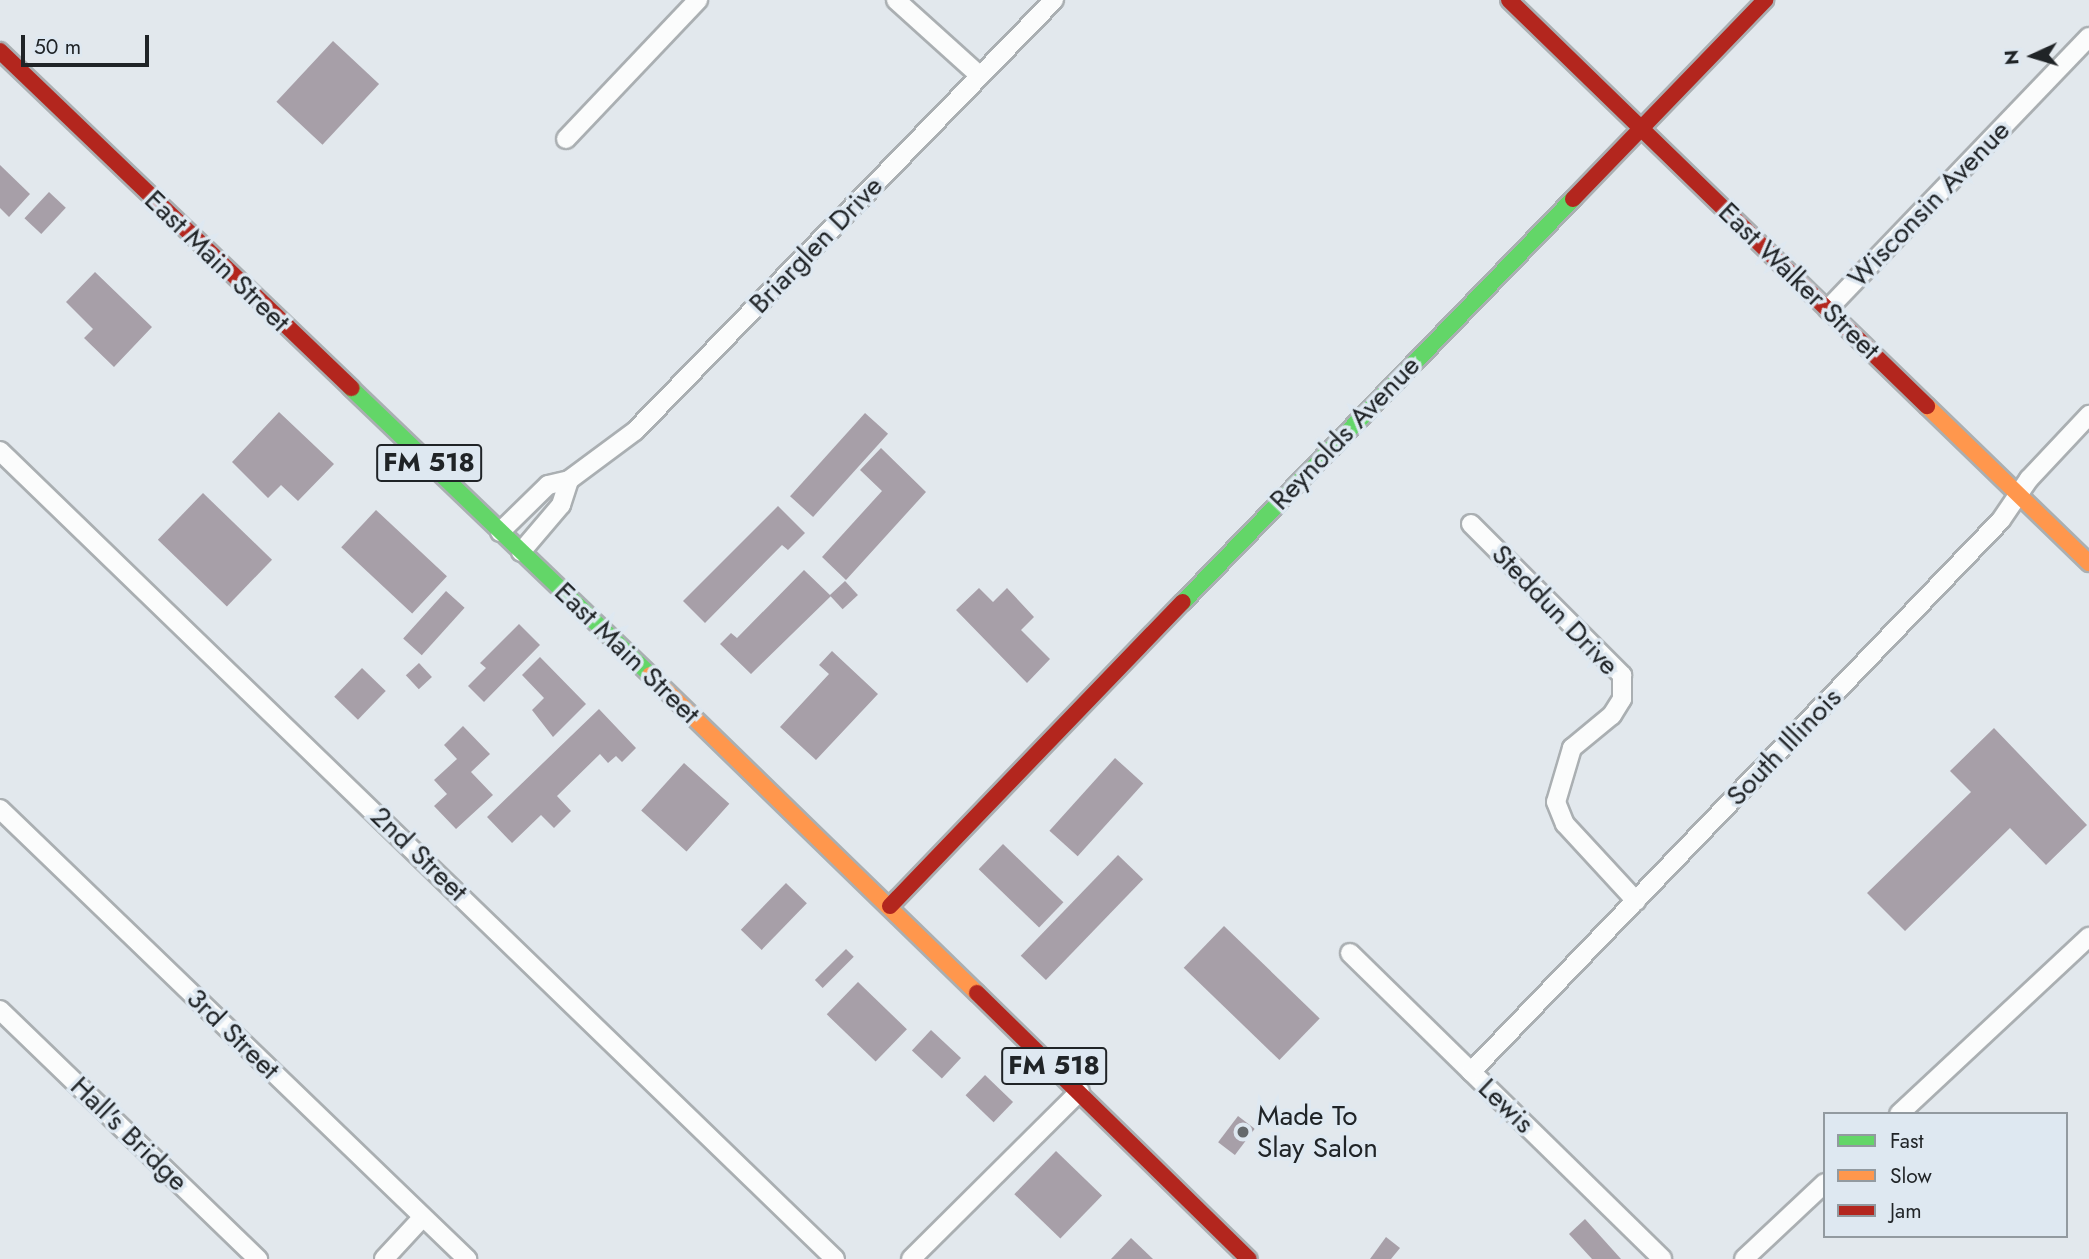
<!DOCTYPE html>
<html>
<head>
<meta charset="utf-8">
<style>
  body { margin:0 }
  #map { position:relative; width:2089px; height:1259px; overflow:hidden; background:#e2e8ed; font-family:Jost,sans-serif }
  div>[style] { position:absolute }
  .building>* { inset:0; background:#a79fa8; transform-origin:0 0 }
  .roads { filter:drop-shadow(2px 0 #aaafb2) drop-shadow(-2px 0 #aaafb2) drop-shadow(0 2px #aaafb2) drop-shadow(0 -2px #aaafb2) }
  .street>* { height:18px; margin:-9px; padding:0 9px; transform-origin:9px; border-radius:9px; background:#fbfcfc }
  .fast>* { height:16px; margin:-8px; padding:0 8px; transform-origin:8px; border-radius:8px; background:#63d668 }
  .slow>* { height:16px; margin:-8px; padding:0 8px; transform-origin:8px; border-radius:8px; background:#ff974d }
  .jam>* { height:16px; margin:-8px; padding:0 8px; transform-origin:8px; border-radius:8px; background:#b3261e }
  .dots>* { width:19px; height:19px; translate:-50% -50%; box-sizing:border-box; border:4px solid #dee8f1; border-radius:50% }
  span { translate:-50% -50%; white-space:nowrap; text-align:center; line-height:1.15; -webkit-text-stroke:7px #dee8f1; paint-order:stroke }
  .shield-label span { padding:2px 5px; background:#dee8f1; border:2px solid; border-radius:5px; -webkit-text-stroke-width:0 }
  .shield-label { font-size:26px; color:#202427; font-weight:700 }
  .street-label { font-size:28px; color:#202427 }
  .poi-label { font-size:28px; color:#202427 }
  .left { translate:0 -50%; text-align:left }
  .legend { position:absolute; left:1823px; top:1112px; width:245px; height:126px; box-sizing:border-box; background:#dee8f1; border:2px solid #929aa0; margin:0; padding:9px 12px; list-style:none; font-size:21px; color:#202427 }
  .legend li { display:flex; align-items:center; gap:14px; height:35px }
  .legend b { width:35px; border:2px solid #929aa0 }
  .north { position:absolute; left:1998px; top:21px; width:70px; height:70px; -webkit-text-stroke:5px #dee8f1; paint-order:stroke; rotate:266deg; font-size:19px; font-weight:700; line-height:28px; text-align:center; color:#202427 }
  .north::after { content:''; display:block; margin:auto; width:24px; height:32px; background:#202427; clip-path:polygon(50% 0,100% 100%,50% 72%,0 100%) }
  .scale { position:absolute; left:21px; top:35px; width:128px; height:32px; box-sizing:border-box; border:4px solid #202427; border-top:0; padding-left:9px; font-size:21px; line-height:24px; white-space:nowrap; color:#202427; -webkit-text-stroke:5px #dee8f1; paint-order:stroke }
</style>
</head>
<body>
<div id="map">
  <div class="building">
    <div style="left:333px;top:41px;width:63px;height:83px;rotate:43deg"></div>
    <div style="clip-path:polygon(0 165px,30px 194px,9px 217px,0 208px)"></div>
    <div style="left:49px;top:192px;width:23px;height:36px;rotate:43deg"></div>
    <div style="clip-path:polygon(95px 272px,152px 327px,114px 367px,84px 338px,93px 329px,66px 302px)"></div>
    <div style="clip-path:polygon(279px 412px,334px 464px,298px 501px,281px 485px,268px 498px,232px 462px)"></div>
    <div style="left:865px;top:413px;width:31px;height:112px;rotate:42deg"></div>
    <div style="clip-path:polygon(881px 448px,926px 492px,846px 580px,822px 557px,882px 491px,860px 470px)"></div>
    <div style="left:203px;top:493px;width:96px;height:65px;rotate:44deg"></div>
    <div style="clip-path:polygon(778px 506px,805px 533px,788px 550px,782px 545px,705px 623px,683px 601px)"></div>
    <div style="left:376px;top:510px;width:97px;height:51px;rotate:43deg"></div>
    <div style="clip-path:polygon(804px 570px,831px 596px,751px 674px,720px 644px,731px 633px,737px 638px)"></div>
    <div style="left:845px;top:581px;width:19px;height:21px;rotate:47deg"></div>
    <div style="clip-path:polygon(979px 588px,993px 602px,1007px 588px,1034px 617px,1021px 630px,1050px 659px,1027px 683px,956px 610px)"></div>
    <div style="left:446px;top:591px;width:25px;height:64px;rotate:42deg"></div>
    <div style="clip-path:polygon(519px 624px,540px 645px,484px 702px,468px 686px,486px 668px,480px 663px)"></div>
    <div style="clip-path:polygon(832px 651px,878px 694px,816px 760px,780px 727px,829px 674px,819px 665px)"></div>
    <div style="clip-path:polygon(540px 657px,586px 704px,553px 737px,532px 710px,544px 698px,522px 675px)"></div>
    <div style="left:419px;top:663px;width:19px;height:18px;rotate:47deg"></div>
    <div style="left:362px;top:668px;width:33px;height:40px;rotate:44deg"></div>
    <div style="clip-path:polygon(599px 709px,636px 748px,622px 762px,616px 756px,608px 763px,600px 754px,557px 796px,571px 811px,554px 828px,541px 815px,512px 843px,487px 817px)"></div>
    <div style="clip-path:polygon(463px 726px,490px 754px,471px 772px,493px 795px,456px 829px,434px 806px,447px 794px,434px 780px,457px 759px,444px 745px)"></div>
    <div style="clip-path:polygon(1994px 728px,2087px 825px,2046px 865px,2010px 828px,1905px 931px,1867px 893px,1971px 792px,1950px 771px)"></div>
    <div style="left:1115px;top:758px;width:38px;height:98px;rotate:42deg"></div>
    <div style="left:684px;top:763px;width:61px;height:64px;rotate:42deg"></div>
    <div style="left:1003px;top:844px;width:84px;height:35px;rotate:44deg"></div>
    <div style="left:1118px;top:855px;width:35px;height:140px;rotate:44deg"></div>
    <div style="left:786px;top:883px;width:29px;height:65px;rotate:44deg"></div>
    <div style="left:1224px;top:926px;width:133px;height:58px;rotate:44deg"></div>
    <div style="left:846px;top:949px;width:11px;height:44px;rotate:45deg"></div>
    <div style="left:858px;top:982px;width:68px;height:45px;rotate:44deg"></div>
    <div style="left:931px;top:1030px;width:41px;height:28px;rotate:43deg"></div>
    <div style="left:985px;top:1075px;width:39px;height:28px;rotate:44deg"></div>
    <div style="left:1238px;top:1116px;width:21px;height:33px;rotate:37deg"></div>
    <div style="left:1056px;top:1151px;width:64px;height:60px;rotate:44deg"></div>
    <div style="clip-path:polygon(1585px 1219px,1621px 1259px,1592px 1259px,1569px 1234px)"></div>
    <div style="clip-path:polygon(1386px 1237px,1400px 1248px,1391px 1259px,1370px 1259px)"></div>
    <div style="clip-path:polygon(1131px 1238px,1153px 1259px,1111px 1259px)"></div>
  </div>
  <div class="roads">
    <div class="street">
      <div style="left:896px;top:0;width:113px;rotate:42.1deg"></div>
      <div style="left:566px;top:139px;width:192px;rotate:-46.5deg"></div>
      <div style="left:1828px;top:309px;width:377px;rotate:-46.2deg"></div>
      <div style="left:0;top:451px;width:1162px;rotate:44.06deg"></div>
      <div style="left:1471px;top:524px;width:214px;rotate:45deg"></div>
      <div style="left:1622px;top:675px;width:24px;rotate:90deg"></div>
      <div style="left:1622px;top:699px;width:19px;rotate:122deg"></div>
      <div style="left:1612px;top:715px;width:52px;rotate:140.5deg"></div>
      <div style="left:1572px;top:748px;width:56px;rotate:106.5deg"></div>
      <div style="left:1556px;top:802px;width:24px;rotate:68deg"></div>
      <div style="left:1565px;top:824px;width:105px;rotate:47.3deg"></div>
      <div style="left:500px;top:532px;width:67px;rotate:-44.4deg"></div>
      <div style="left:548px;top:485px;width:22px;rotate:-13deg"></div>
      <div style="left:569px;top:480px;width:82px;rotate:-36.6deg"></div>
      <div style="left:635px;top:431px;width:601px;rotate:-45.81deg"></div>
      <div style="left:521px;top:552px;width:62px;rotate:-49.6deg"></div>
      <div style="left:561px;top:505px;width:26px;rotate:-72deg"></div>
      <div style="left:0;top:809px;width:649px;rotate:43.94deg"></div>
      <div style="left:1350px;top:953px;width:437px;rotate:44.4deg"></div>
      <div style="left:0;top:1010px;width:359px;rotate:44deg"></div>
      <div style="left:1471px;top:1072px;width:765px;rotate:-46.16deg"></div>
      <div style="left:2001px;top:520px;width:50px;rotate:-55.7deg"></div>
      <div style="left:2029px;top:479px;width:88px;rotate:-46.8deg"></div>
      <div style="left:1899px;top:1114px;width:260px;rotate:-43deg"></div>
      <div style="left:384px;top:1259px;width:57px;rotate:-47.1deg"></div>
      <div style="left:911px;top:1259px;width:238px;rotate:-44.8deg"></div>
      <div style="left:1744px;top:1259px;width:111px;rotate:-43.2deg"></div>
    </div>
    <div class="fast">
      <div style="left:351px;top:388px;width:414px;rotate:43.8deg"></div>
      <div style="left:1183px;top:602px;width:561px;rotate:-45.94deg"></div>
    </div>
    <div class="slow">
      <div style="left:1927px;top:406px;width:226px;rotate:44.1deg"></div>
      <div style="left:650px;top:675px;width:456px;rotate:44.2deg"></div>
    </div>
    <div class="jam">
      <div style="left:1509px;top:0;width:583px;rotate:44.17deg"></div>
      <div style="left:0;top:51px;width:487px;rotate:43.8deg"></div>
      <div style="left:1573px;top:199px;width:277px;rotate:-46deg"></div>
      <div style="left:890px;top:906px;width:422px;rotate:-46.1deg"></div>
      <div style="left:977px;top:993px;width:380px;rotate:44.4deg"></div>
    </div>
  </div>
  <div class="dots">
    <div style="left:1243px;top:1132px;background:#64696c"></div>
  </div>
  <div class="shield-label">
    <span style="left:429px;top:463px">FM 518</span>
    <span style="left:1054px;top:1066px">FM 518</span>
  </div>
  <div class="street-label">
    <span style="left:1929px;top:204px;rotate:-46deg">Wisconsin Avenue</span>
    <span style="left:816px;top:245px;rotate:-46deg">Briarglen Drive</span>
    <span style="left:217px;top:261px;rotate:44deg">East Main Street</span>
    <span style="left:1799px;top:281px;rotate:44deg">East Walker Street</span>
    <span style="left:1345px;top:433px;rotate:-46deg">Reynolds Avenue</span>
    <span style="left:1555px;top:610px;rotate:46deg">Steddun Drive</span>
    <span style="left:627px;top:653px;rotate:44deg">East Main Street</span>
    <span style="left:1784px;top:747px;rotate:-46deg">South Illinois</span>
    <span style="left:419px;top:854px;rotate:44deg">2nd Street</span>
    <span style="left:233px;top:1034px;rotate:44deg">3rd Street</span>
    <span style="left:1506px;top:1106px;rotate:44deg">Lewis</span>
    <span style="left:129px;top:1134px;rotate:44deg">Hall's Bridge</span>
  </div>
  <div class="poi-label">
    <span class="left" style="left:1257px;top:1132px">Made To<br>Slay Salon</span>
  </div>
  <ul class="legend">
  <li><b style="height:9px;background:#63d668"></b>Fast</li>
  <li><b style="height:9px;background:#ff974d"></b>Slow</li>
  <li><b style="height:9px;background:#b3261e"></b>Jam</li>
  </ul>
  <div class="north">N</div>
  <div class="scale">50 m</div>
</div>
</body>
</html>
